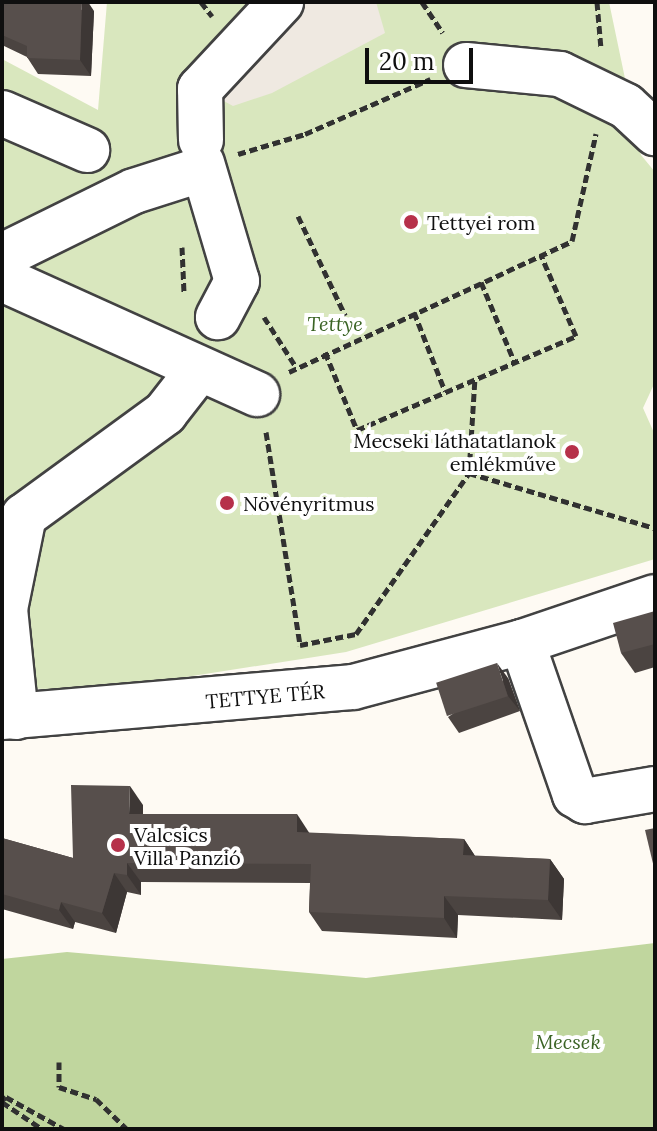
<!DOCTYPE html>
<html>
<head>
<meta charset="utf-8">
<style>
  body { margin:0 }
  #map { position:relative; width:657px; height:1131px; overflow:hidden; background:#fefaf3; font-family:Lora,serif }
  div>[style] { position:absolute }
  .green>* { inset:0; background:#d9e7be }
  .forest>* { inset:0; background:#c0d69e }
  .plaza>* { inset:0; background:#efe9e1 }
  .path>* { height:5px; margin-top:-2.5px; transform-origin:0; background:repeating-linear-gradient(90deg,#313131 0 8px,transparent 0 12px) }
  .roads { filter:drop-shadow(2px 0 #424242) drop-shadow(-2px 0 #424242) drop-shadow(0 2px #424242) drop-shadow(0 -2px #424242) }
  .minor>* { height:44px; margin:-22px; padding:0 22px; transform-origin:22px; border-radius:22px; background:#fff }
  .wall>* { inset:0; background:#4b4441 }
  .shaded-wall>* { inset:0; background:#3d3735 }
  .building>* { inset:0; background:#574f4c; transform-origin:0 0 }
  .dots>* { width:22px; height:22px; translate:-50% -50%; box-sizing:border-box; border:4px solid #fff; border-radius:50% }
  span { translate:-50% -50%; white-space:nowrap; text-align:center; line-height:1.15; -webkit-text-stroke:8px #fff; paint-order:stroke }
  .poi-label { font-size:20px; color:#0f0f0f }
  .left { translate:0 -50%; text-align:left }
  .right { translate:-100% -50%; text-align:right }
  .park-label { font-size:20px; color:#3a6324; font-style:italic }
  .street-label { font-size:20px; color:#0f0f0f }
  .frame { position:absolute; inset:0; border:4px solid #0f0f0f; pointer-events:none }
  .scale { position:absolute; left:365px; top:48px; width:108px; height:36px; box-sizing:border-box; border:4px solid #0f0f0f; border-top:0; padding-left:10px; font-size:24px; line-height:28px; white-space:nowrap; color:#0f0f0f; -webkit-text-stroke:6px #fff; paint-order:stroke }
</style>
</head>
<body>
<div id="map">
  <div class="green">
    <div style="clip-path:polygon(107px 2px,609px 2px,641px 155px,655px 172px,655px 382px,643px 408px,655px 435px,655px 559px,346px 652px,103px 690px,2px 688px,2px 59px,98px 110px)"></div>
  </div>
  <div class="forest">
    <div style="clip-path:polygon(655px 943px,655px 1129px,2px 1129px,2px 959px,67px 952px,366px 978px)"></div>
  </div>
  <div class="plaza">
    <div style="clip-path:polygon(298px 2px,376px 2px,385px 33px,272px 93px,233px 106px,211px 94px)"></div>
  </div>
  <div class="path">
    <div style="left:201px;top:2px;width:18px;rotate:52deg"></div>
    <div style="left:422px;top:2px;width:37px;rotate:56deg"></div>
    <div style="left:597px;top:2px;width:47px;rotate:85.1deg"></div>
    <div style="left:238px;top:154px;width:70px;rotate:-16.6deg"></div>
    <div style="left:305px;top:134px;width:137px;rotate:-23.7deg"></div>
    <div style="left:298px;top:216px;width:110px;rotate:64.6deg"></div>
    <div style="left:182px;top:247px;width:46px;rotate:87.5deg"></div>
    <div style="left:481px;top:282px;width:86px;rotate:67.3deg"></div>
    <div style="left:414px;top:312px;width:85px;rotate:68.6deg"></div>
    <div style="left:264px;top:317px;width:59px;rotate:57.4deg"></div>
    <div style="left:325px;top:352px;width:84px;rotate:67.7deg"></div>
    <div style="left:357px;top:430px;width:238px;rotate:-23.2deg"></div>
    <div style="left:576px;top:336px;width:88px;rotate:-113.4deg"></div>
    <div style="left:289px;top:372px;width:312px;rotate:-24.8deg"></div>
    <div style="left:572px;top:241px;width:110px;rotate:-77.4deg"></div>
    <div style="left:266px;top:432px;width:216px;rotate:80.9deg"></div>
    <div style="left:300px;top:645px;width:57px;rotate:-11.1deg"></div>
    <div style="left:356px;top:634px;width:197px;rotate:-54.9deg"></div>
    <div style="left:469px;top:473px;width:95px;rotate:-86.4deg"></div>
    <div style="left:469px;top:473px;width:194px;rotate:16.5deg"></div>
    <div style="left:59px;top:1062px;width:25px;rotate:90deg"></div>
    <div style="left:59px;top:1087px;width:39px;rotate:18deg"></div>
    <div style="left:96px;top:1099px;width:43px;rotate:44.1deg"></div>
    <div style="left:2px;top:1100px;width:5px;rotate:-37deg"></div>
    <div style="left:6px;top:1097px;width:66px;rotate:28.9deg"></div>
    <div style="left:2px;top:1102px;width:48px;rotate:34deg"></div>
  </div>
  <div class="roads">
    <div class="minor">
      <div style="left:466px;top:65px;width:94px;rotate:5.5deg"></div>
      <div style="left:560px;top:74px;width:73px;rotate:25.9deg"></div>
      <div style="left:626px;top:106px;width:40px;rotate:43deg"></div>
      <div style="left:2px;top:113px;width:93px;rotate:23.5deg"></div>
      <div style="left:201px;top:140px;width:51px;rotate:-91.1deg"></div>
      <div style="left:200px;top:89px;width:119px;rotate:-47deg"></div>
      <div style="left:202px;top:163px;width:123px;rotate:73.5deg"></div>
      <div style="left:237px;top:281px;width:41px;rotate:117.8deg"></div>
      <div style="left:2px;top:256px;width:147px;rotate:-26.2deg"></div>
      <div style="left:134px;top:191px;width:72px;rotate:-17.7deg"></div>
      <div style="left:2px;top:279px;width:280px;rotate:24.3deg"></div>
      <div style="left:522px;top:642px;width:162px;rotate:70.9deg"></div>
      <div style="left:575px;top:795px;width:12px;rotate:31deg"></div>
      <div style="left:585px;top:801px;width:71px;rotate:-9.7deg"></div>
      <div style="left:2px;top:717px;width:352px;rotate:-4.9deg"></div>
      <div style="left:353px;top:687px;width:175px;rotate:-14.9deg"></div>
      <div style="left:522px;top:642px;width:140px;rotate:-18.7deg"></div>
      <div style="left:16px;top:717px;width:109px;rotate:-95.8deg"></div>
      <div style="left:5px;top:609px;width:95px;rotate:-78.5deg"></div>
      <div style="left:24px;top:516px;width:175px;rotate:-36.1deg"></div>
      <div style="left:165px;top:413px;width:52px;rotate:-52deg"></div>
    </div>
  </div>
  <div class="wall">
    <div style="clip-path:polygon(2px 2px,94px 11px,91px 76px,38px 74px,27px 57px,2px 45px)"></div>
    <div style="clip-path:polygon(655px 611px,655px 667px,635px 673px,621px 653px)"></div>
    <div style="clip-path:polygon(508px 678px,520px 711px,459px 733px,448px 717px)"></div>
    <div style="clip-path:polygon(143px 805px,143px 814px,310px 833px,464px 839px,475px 856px,550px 859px,564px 879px,562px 920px,458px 915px,457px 938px,322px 931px,309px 912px,310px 883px,141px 882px,141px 895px,127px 892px,116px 933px,75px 922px,73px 929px,2px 909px,2px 838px,73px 858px)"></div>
  </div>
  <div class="shaded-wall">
    <div style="clip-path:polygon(82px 2px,88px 2px,94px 11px,91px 76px,80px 60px)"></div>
    <div style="clip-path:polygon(497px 663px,508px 678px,520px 711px,508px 696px)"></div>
    <div style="clip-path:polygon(130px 786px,143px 805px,143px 833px,129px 814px)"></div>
    <div style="clip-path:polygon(297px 814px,310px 834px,297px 832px)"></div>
    <div style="clip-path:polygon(464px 839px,477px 859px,463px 855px)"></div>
    <div style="clip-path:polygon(550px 859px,564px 879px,562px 920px,548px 900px)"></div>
    <div style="clip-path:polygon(127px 863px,141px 882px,141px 895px,127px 875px)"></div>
    <div style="clip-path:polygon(114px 873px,127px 892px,116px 933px,102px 913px)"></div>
    <div style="clip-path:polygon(444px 896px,458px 915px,457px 938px,444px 918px)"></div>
    <div style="clip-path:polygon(61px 902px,75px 922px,73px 929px,59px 910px)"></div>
  </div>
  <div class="building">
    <div style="clip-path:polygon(2px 2px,82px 2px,80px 60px,27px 58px,27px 46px,2px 35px)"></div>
    <div style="clip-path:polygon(655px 611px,655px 644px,621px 653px,613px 623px)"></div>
    <div style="left:497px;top:663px;width:35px;height:64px;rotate:72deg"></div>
    <div style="clip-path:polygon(71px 785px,130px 786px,129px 814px,297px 814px,297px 832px,464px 839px,463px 855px,550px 859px,548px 900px,444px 896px,444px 918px,309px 912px,311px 864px,127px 863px,127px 875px,114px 873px,102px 913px,61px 902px,59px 910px,2px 894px,2px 838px,73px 858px)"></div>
    <div style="clip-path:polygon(655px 828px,655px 872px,645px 830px)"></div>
  </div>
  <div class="dots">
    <div style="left:411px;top:222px;background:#b6314a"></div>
    <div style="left:572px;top:452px;background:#b6314a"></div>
    <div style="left:227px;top:503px;background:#b6314a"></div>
    <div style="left:118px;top:845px;background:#b6314a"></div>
  </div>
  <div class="poi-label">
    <span class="left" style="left:427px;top:222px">Tettyei rom</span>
    <span class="right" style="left:556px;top:452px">Mecseki láthatatlanok<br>emlékműve</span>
    <span class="left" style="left:243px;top:503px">Növényritmus</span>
    <span class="left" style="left:134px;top:846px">Valcsics<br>Villa Panzió</span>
  </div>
  <div class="park-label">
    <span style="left:335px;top:323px">Tettye</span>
    <span style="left:568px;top:1041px">Mecsek</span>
  </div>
  <div class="street-label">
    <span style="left:265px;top:696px;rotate:-5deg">TETTYE TÉR</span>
  </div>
  <div class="frame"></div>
  <div class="scale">20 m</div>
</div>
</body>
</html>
